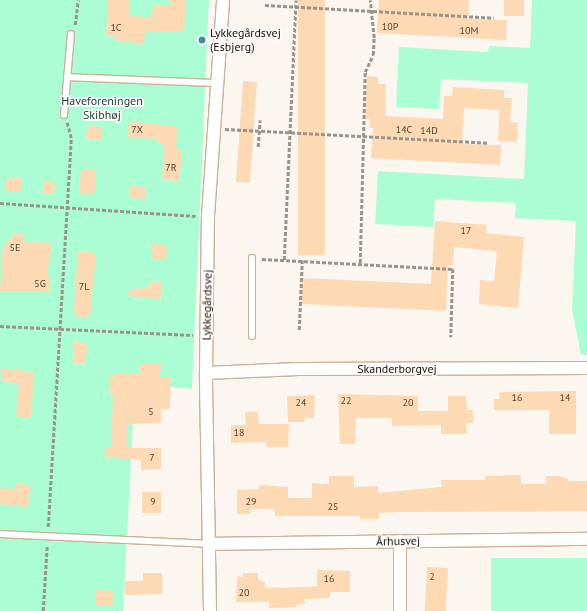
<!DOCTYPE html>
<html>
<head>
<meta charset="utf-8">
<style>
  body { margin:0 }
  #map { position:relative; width:587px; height:611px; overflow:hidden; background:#fbf6f0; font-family:"PT Sans",sans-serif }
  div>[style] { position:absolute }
  .green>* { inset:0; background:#abfed3; transform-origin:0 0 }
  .building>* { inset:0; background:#fddab4; transform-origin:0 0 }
  .path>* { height:2.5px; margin-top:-1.25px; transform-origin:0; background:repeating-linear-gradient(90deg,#9a938c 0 4px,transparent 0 6px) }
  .roads { filter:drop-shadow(1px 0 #cab196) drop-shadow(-1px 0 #cab196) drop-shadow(0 1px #cab196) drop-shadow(0 -1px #cab196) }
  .lane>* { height:6px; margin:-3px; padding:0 3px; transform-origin:3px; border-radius:3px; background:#fff }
  .street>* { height:12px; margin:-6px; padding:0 6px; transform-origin:6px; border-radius:6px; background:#fff }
  .dots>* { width:11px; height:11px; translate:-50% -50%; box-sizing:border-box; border:2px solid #fff; border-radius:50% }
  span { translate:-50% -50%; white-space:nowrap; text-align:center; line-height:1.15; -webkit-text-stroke:3.5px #fff; paint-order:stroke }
  .number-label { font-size:10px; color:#504131 }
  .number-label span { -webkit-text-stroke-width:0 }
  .poi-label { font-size:12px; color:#170e05 }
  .left { translate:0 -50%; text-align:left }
  .park-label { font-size:12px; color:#163d2b }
  .street-label { font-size:12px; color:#170e05 }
</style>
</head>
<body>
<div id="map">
  <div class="green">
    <div style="clip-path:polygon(0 0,209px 0,192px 389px,135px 384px,123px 611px,0 611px)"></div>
    <div style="clip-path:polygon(532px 0,587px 0,587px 355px,581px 355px,572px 309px,576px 221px,515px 218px,516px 203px,435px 199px,433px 227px,375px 224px,378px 171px,524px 179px,528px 83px,441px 79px,439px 109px,396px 107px,399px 47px,488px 52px,489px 46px,530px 48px)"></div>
    <div style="left:587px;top:558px;width:53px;height:96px;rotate:90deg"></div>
  </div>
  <div class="building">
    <div style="clip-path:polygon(108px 0,130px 0,130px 16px,152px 17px,153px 5px,170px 6px,170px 0,186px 0,184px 32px,145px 31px,144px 44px,114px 40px,115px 35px,106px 35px)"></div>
    <div style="left:298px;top:0;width:27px;height:255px"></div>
    <div style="clip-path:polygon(379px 0,469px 0,468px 19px,507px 20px,506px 40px,377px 33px)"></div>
    <div style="left:504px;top:0;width:20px;height:16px"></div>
    <div style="clip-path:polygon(367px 76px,378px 77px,378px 84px,386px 84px,385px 116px,443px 119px,444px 96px,452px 96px,453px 87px,504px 90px,504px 98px,512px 98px,510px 122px,518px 123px,517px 142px,498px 141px,499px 110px,464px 108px,462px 144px,501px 145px,500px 165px,371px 158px,373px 128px,370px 128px,370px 119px,365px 119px)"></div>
    <div style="left:243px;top:81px;width:14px;height:101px;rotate:4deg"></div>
    <div style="clip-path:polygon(129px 121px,178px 127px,176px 150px,182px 150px,179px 181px,162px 180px,164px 144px,158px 143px,158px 139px,128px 137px)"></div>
    <div style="left:87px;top:126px;width:15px;height:13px;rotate:4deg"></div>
    <div style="left:81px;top:169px;width:15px;height:24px;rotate:4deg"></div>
    <div style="clip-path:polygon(11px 177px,21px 177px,21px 191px,6px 191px,6px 179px,10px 179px)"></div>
    <div style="clip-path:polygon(55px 181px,54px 194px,43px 193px,44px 182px)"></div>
    <div style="left:130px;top:186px;width:16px;height:12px;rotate:4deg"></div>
    <div style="clip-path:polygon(435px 221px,487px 225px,486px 233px,524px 237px,518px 308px,479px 304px,480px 280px,494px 281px,497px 251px,454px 247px,453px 265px,448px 265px,446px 311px,301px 304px,302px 278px,431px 284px)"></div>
    <div style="clip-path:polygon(11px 233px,23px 234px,23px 241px,52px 243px,47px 276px,49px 276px,49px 291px,0 291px,3px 245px,6px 245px,7px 240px,11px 240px)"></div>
    <div style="left:152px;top:244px;width:15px;height:15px;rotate:4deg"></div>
    <div style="clip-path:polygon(78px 251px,96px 253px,90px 316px,87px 315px,87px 318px,75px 316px,74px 310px)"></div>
    <div style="clip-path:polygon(151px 281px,162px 282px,162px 299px,128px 296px,129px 289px,148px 288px)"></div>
    <div style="left:74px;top:342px;width:13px;height:21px;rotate:4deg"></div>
    <div style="clip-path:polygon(144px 363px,161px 364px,160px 377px,171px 378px,170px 409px,161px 409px,161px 423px,127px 424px,127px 448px,161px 448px,161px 469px,141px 470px,141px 460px,105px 457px,105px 448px,111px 448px,113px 395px,109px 394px,110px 375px,116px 375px,116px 373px,139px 374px,139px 366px,144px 366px)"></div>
    <div style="clip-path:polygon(2px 368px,34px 372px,31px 418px,16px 416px,19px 384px,1px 381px)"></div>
    <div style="clip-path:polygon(576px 391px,576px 434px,549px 434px,549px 410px,494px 410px,494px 399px,500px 399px,499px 392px)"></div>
    <div style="clip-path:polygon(338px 394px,418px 396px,418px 411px,448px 411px,448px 396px,466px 396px,467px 410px,473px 410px,473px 423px,466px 423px,467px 434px,441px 434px,441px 425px,392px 426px,392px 418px,356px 418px,355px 444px,340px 444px)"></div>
    <div style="clip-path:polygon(315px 395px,314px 418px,305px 418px,305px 422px,288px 422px,287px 396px)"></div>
    <div style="clip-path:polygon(245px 412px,258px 412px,259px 424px,289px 424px,288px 447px,266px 447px,266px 442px,231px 443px,231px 425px,246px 425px)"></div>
    <div style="clip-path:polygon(521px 475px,521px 484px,546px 484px,546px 476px,559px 476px,568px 479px,568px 481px,587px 481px,587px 511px,398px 512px,379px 513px,379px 519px,360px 519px,360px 516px,275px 516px,275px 509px,250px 509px,250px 514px,237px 514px,237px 490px,259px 489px,259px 485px,288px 487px,288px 498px,312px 498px,312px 483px,329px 484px,329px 476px,354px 476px,354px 487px,378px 486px,378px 493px,442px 487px,441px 480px,485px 480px,485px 476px)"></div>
    <div style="clip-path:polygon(16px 483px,31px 485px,28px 507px,0 504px,0 488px,15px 489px)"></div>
    <div style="left:142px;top:492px;width:19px;height:21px"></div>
    <div style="left:427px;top:567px;width:21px;height:44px;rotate:3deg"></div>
    <div style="clip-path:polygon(317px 570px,350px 571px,350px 592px,330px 592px,330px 598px,304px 599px,305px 604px,296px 605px,296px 607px,269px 608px,269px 602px,236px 602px,237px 576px,243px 577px,243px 573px,258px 573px,258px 580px,265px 582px,265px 588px,308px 587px,317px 586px)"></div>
    <div style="clip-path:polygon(143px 573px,162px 573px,163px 594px,125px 595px,125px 581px,143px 581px)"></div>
    <div style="left:96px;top:590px;width:18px;height:15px;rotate:3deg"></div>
  </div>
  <div class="path">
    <div style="left:265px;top:5px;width:229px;rotate:3.2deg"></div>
    <div style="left:75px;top:25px;width:25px;rotate:-83deg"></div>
    <div style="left:225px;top:129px;width:264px;rotate:3deg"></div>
    <div style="left:258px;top:147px;width:27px;rotate:-86deg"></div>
    <div style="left:0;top:203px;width:196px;rotate:3.8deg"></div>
    <div style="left:262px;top:259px;width:191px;rotate:3deg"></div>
    <div style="left:453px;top:269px;width:68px;rotate:91.7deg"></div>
    <div style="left:284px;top:260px;width:260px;rotate:-87.4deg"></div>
    <div style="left:360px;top:263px;width:191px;rotate:-88.5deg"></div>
    <div style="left:365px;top:72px;width:19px;rotate:-65deg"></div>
    <div style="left:373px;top:55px;width:17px;rotate:-87deg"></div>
    <div style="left:374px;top:38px;width:38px;rotate:-96deg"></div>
    <div style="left:0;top:326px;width:193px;rotate:2.7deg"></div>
    <div style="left:299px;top:330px;width:70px;rotate:-87.5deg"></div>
    <div style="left:48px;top:527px;width:390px;rotate:-86.6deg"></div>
    <div style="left:71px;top:138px;width:16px;rotate:-105deg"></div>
    <div style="left:43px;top:611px;width:65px;rotate:-86.5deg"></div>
  </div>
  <div class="roads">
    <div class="lane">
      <div style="left:67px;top:77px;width:150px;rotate:2.3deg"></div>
      <div style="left:64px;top:115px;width:81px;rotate:-85.1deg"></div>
      <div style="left:252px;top:258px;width:78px;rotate:90deg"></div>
      <div style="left:0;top:534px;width:209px;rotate:2.7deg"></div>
    </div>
    <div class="street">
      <div style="left:206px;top:373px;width:92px;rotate:-2.5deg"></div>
      <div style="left:298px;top:369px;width:289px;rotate:-0.2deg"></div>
      <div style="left:400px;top:541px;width:70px;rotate:90deg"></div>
      <div style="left:209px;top:544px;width:378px;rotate:-0.8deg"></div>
      <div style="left:210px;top:611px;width:238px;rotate:-91deg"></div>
      <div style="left:206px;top:373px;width:157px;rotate:-89.3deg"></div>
      <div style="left:208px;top:216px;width:217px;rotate:-86deg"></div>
    </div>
  </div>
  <div class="dots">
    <div style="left:202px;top:40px;background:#47889a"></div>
  </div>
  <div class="number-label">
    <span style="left:390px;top:27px">10P</span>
    <span style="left:116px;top:28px">1C</span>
    <span style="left:469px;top:31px">10M</span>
    <span style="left:137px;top:130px">7X</span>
    <span style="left:404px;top:130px">14C</span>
    <span style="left:429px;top:131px">14D</span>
    <span style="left:171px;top:168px">7R</span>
    <span style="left:466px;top:231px">17</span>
    <span style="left:15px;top:248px">5E</span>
    <span style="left:40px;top:284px">5G</span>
    <span style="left:84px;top:287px">7L</span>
    <span style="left:517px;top:398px">16</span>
    <span style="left:565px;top:398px">14</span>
    <span style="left:346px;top:401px">22</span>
    <span style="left:301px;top:403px">24</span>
    <span style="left:408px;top:403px">20</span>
    <span style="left:151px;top:412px">5</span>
    <span style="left:239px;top:433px">18</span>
    <span style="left:152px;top:458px">7</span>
    <span style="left:153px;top:502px">9</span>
    <span style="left:251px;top:502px">29</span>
    <span style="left:333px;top:507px">25</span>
    <span style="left:432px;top:577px">2</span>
    <span style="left:329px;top:579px">16</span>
    <span style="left:244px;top:593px">20</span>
  </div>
  <div class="poi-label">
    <span class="left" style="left:210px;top:40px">Lykkegårdsvej<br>(Esbjerg)</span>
  </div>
  <div class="park-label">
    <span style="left:102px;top:108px">Haveforeningen<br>Skibhøj</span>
  </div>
  <div class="street-label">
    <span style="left:207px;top:305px;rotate:-89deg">Lykkegårdsvej</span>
    <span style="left:397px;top:369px">Skanderborgvej</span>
    <span style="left:398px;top:541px;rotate:-1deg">Århusvej</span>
  </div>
</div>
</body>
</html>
